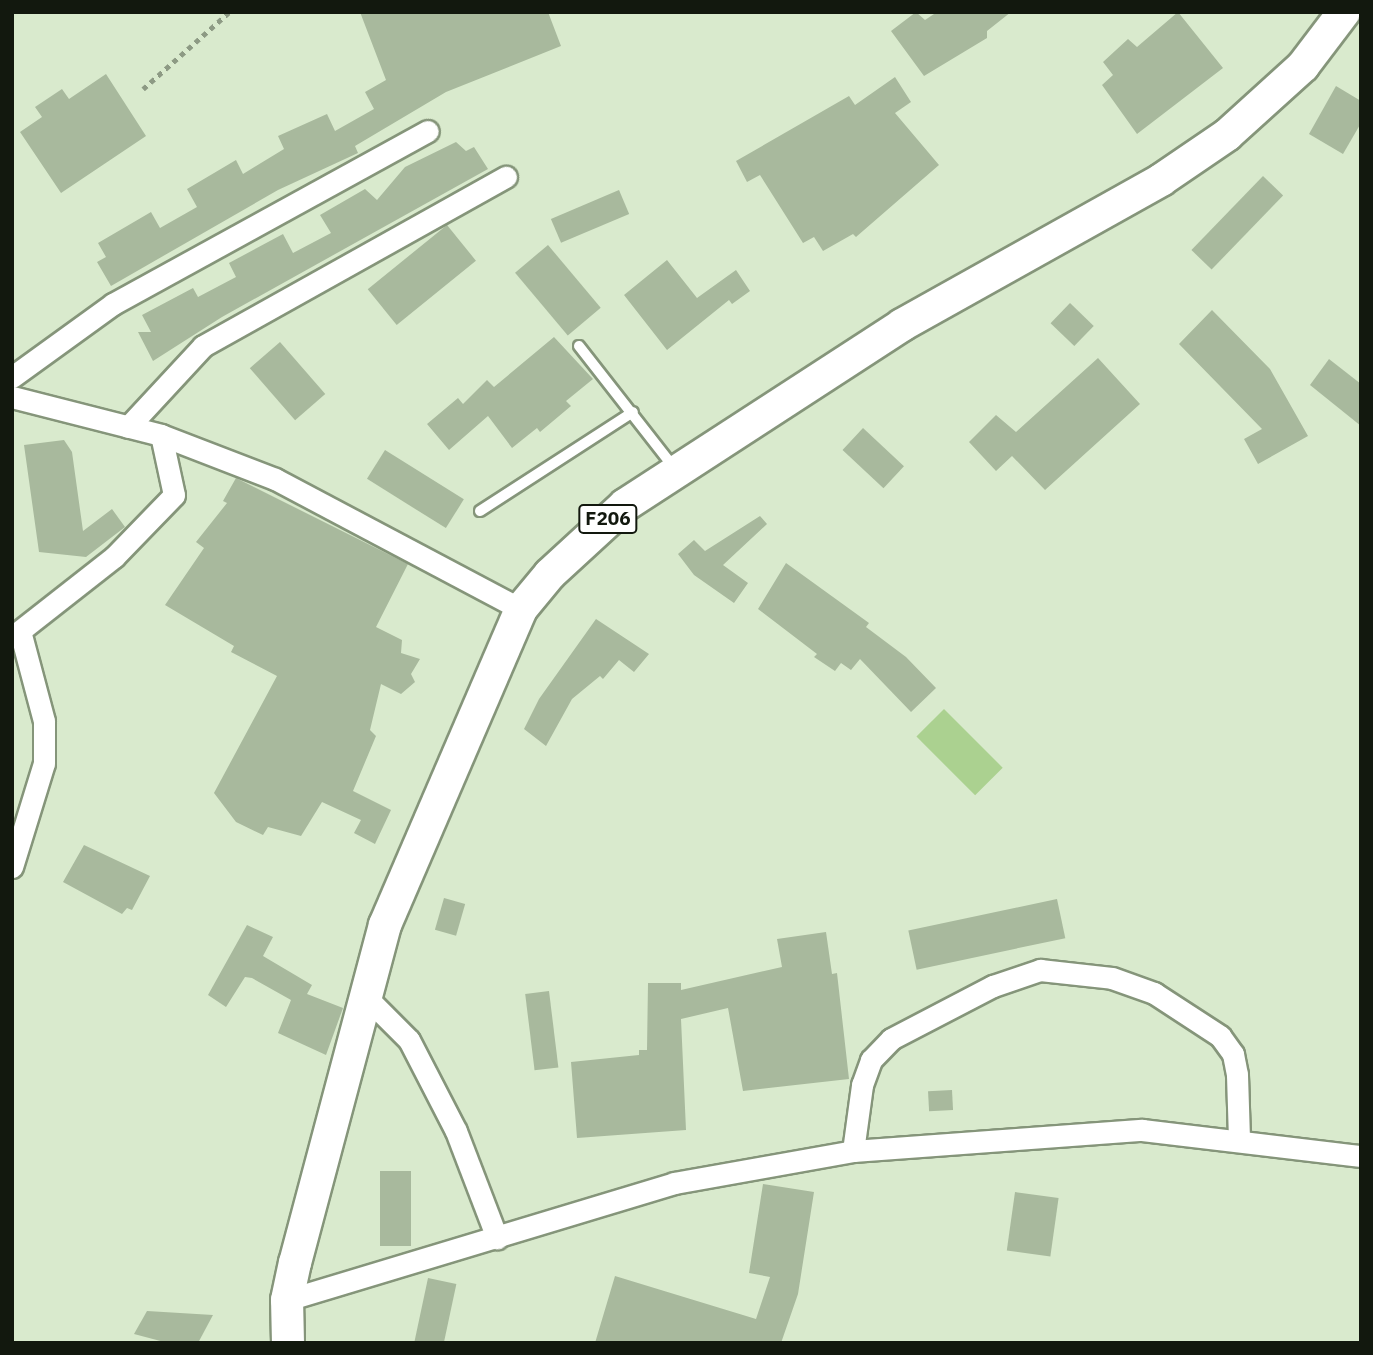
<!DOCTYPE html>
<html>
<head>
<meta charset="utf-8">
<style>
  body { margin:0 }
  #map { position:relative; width:1373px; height:1355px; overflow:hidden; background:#d9eacd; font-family:"IBM Plex Sans",sans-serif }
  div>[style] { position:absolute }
  .green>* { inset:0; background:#abd190; transform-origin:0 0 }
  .building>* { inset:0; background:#a8b99d; transform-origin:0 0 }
  .path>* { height:4.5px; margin-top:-2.25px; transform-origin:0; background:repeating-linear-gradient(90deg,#8d9a84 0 5px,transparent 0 10px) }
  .roads { filter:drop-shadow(2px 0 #85957a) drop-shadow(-2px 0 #85957a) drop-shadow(0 2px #85957a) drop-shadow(0 -2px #85957a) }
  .service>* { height:10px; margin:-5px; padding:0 5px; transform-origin:5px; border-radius:5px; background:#fff }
  .minor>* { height:21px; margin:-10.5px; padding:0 10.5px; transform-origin:10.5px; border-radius:10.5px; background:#fff }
  .primary>* { height:32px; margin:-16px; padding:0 16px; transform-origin:16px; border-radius:16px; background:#fff }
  span { translate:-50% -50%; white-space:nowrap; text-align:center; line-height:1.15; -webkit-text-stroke:5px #fff; paint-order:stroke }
  .shield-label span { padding:2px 5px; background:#fff; border:2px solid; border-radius:5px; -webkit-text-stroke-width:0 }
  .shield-label { font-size:19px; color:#12180e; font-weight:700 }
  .frame { position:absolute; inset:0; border:14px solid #12180e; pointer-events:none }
</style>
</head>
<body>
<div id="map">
  <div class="green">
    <div style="left:944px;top:709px;width:83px;height:39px;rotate:45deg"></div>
  </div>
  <div class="building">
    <div style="clip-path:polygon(360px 12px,548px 12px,561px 46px,446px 92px,355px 146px,358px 153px,278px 190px,111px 286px,97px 262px,106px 257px,98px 243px,151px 212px,160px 228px,197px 207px,187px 189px,236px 160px,243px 174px,284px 149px,278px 136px,327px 114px,335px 131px,374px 109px,365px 92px,386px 80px)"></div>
    <div style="clip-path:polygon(916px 12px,925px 20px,937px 12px,1011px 12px,987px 31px,987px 38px,924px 76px,891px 31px)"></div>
    <div style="clip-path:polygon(1178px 12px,1223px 68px,1137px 134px,1102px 85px,1113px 75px,1103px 62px,1128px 39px,1137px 47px)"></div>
    <div style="clip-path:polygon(106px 74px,146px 136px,61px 193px,20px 132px,42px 117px,35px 107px,62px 89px,69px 99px)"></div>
    <div style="clip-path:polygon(895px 77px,911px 102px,895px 113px,939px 165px,856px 237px,853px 234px,823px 251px,814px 237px,803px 243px,760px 175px,747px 182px,736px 161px,849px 96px,855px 105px)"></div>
    <div style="clip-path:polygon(1336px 86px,1361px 101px,1361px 123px,1343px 154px,1309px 134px)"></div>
    <div style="clip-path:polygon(456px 142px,466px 151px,474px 147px,488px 169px,222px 317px,153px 361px,138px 332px,151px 332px,142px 315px,193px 288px,198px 297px,236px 277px,229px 263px,283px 234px,293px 253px,331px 233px,320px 215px,365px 189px,377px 200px,405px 167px)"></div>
    <div style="left:1263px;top:176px;width:28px;height:103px;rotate:44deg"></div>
    <div style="left:619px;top:190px;width:26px;height:74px;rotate:67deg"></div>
    <div style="left:447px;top:225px;width:46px;height:102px;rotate:51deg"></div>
    <div style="left:548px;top:245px;width:82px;height:43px;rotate:50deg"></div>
    <div style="clip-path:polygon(667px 260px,697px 298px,736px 270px,750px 291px,732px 304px,729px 300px,667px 350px,624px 295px)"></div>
    <div style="left:1070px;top:303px;width:33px;height:28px;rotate:44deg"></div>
    <div style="clip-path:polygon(1212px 310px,1270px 369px,1308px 436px,1258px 464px,1244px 439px,1262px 429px,1179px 344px)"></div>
    <div style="clip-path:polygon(554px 337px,593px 379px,566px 401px,571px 406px,540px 432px,537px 428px,512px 448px,488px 416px,449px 450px,427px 424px,458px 398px,463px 404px,487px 380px,494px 387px)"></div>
    <div style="left:280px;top:342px;width:69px;height:40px;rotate:49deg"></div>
    <div style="clip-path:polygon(1098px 358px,1140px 404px,1045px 490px,1012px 456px,996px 471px,969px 442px,996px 415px,1016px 432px)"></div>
    <div style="clip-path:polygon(1329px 359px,1361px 384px,1361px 426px,1310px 385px)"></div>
    <div style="left:863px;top:428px;width:56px;height:30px;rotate:43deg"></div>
    <div style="clip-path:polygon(64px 440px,72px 452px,83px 531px,112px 509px,125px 527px,86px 557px,39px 552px,24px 445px)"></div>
    <div style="left:385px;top:450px;width:93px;height:34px;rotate:32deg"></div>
    <div style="clip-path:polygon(236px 478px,408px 564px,376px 627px,402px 640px,401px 653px,420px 659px,411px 674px,415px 682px,401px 694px,381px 684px,370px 730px,376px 736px,353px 791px,391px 810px,375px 844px,354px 833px,361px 820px,322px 802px,301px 836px,268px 827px,263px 835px,236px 822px,214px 793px,277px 676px,231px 652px,234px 646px,165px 605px,204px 548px,196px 542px,227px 503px,223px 501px)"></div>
    <div style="clip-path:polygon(760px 516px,767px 524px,723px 565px,748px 583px,734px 603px,694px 575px,678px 554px,694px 540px,705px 551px)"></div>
    <div style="clip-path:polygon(786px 563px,869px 623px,866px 627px,906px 657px,936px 688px,911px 712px,860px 659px,851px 670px,841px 663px,835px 671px,814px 657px,817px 654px,758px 609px)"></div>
    <div style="clip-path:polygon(596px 619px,649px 654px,634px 672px,619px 660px,603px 679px,600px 676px,572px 699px,546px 746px,524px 729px,539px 699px)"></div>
    <div style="clip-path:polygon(84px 845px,150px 876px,132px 910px,127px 908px,122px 914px,63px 882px)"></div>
    <div style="left:444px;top:898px;width:22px;height:33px;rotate:16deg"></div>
    <div style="left:1057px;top:899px;width:40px;height:152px;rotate:78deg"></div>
    <div style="clip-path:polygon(247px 925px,273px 937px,263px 956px,312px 985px,307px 994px,343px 1008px,326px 1055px,278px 1033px,291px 1000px,252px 978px,245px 977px,226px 1007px,208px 995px)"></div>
    <div style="clip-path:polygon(826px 932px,832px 974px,837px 973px,849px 1079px,743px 1091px,728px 1008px,681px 1019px,686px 1130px,577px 1138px,571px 1062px,639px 1055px,639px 1050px,647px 1050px,648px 983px,681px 983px,681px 990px,782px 967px,777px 939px)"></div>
    <div style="left:549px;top:991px;width:77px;height:24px;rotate:83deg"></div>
    <div style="left:952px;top:1090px;width:20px;height:24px;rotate:87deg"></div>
    <div style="left:411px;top:1171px;width:75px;height:31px;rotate:90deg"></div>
    <div style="clip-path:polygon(763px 1184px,814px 1192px,798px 1294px,781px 1343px,595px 1343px,615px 1276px,756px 1319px,770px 1277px,749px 1273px)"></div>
    <div style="left:1015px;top:1192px;width:44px;height:59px;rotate:8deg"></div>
    <div style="left:428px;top:1278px;width:29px;height:66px;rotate:12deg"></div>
    <div style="clip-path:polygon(147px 1311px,213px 1315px,198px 1343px,168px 1343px,134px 1334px)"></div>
  </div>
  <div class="path">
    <div style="left:143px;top:89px;width:115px;rotate:-41.8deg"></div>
  </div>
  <div class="roads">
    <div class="service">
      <div style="left:579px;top:346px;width:157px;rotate:52deg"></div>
      <div style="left:480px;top:511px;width:182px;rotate:-32.9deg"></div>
    </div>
    <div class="minor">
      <div style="left:12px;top:377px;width:125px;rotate:-35.9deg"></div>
      <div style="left:113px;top:304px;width:359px;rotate:-28.8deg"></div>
      <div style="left:12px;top:397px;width:154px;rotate:14.3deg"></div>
      <div style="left:161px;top:435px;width:122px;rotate:21.1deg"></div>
      <div style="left:275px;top:479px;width:278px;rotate:27.9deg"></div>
      <div style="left:128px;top:427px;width:110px;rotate:-47.2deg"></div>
      <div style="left:203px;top:346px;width:347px;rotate:-29.2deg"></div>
      <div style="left:12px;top:637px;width:130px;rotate:-38.1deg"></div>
      <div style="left:114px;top:557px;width:86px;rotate:-45.9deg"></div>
      <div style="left:174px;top:495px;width:61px;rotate:-102.2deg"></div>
      <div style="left:12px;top:867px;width:109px;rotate:-72.9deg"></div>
      <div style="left:44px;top:763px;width:42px;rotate:-90deg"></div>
      <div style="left:44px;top:721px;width:93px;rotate:-104.9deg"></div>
      <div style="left:365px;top:996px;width:62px;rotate:45deg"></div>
      <div style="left:409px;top:1040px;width:102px;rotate:62.7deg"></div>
      <div style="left:456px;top:1131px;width:115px;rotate:69deg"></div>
      <div style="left:853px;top:1151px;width:67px;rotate:-82.2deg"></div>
      <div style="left:862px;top:1085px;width:27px;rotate:-70deg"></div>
      <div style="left:871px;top:1060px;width:29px;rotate:-46deg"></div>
      <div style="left:891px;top:1039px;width:115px;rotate:-27.5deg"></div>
      <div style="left:993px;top:986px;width:50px;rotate:-18.8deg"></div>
      <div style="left:1040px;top:970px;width:72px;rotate:6.3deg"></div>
      <div style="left:1112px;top:978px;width:45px;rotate:19.7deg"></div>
      <div style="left:1154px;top:993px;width:79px;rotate:33.1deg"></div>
      <div style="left:1220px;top:1036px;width:22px;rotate:54deg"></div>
      <div style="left:1233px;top:1054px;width:21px;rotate:79deg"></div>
      <div style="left:1237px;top:1075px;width:64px;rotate:88.2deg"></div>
      <div style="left:287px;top:1300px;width:404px;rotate:-16.8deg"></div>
      <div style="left:674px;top:1183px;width:182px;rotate:-10.1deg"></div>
      <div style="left:853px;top:1151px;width:290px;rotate:-4.2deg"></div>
      <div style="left:1142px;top:1130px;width:221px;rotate:6.8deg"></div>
    </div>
    <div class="primary">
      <div style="left:288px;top:1343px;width:43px;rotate:-91.3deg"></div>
      <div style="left:287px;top:1300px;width:38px;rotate:-78deg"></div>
      <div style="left:295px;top:1263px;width:350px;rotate:-75.1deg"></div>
      <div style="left:385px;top:925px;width:344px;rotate:-66.7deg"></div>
      <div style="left:521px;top:609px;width:45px;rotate:-50.4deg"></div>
      <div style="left:550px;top:574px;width:102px;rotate:-42.6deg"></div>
      <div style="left:625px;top:505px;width:330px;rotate:-33deg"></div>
      <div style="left:902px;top:325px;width:297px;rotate:-29.2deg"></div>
      <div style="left:1161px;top:180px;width:80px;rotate:-34.3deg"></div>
      <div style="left:1227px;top:135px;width:103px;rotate:-42.2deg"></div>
      <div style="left:1303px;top:66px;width:68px;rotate:-52.8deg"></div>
    </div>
  </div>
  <div class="shield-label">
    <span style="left:608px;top:519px">F206</span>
  </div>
  <div class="frame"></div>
</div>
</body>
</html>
